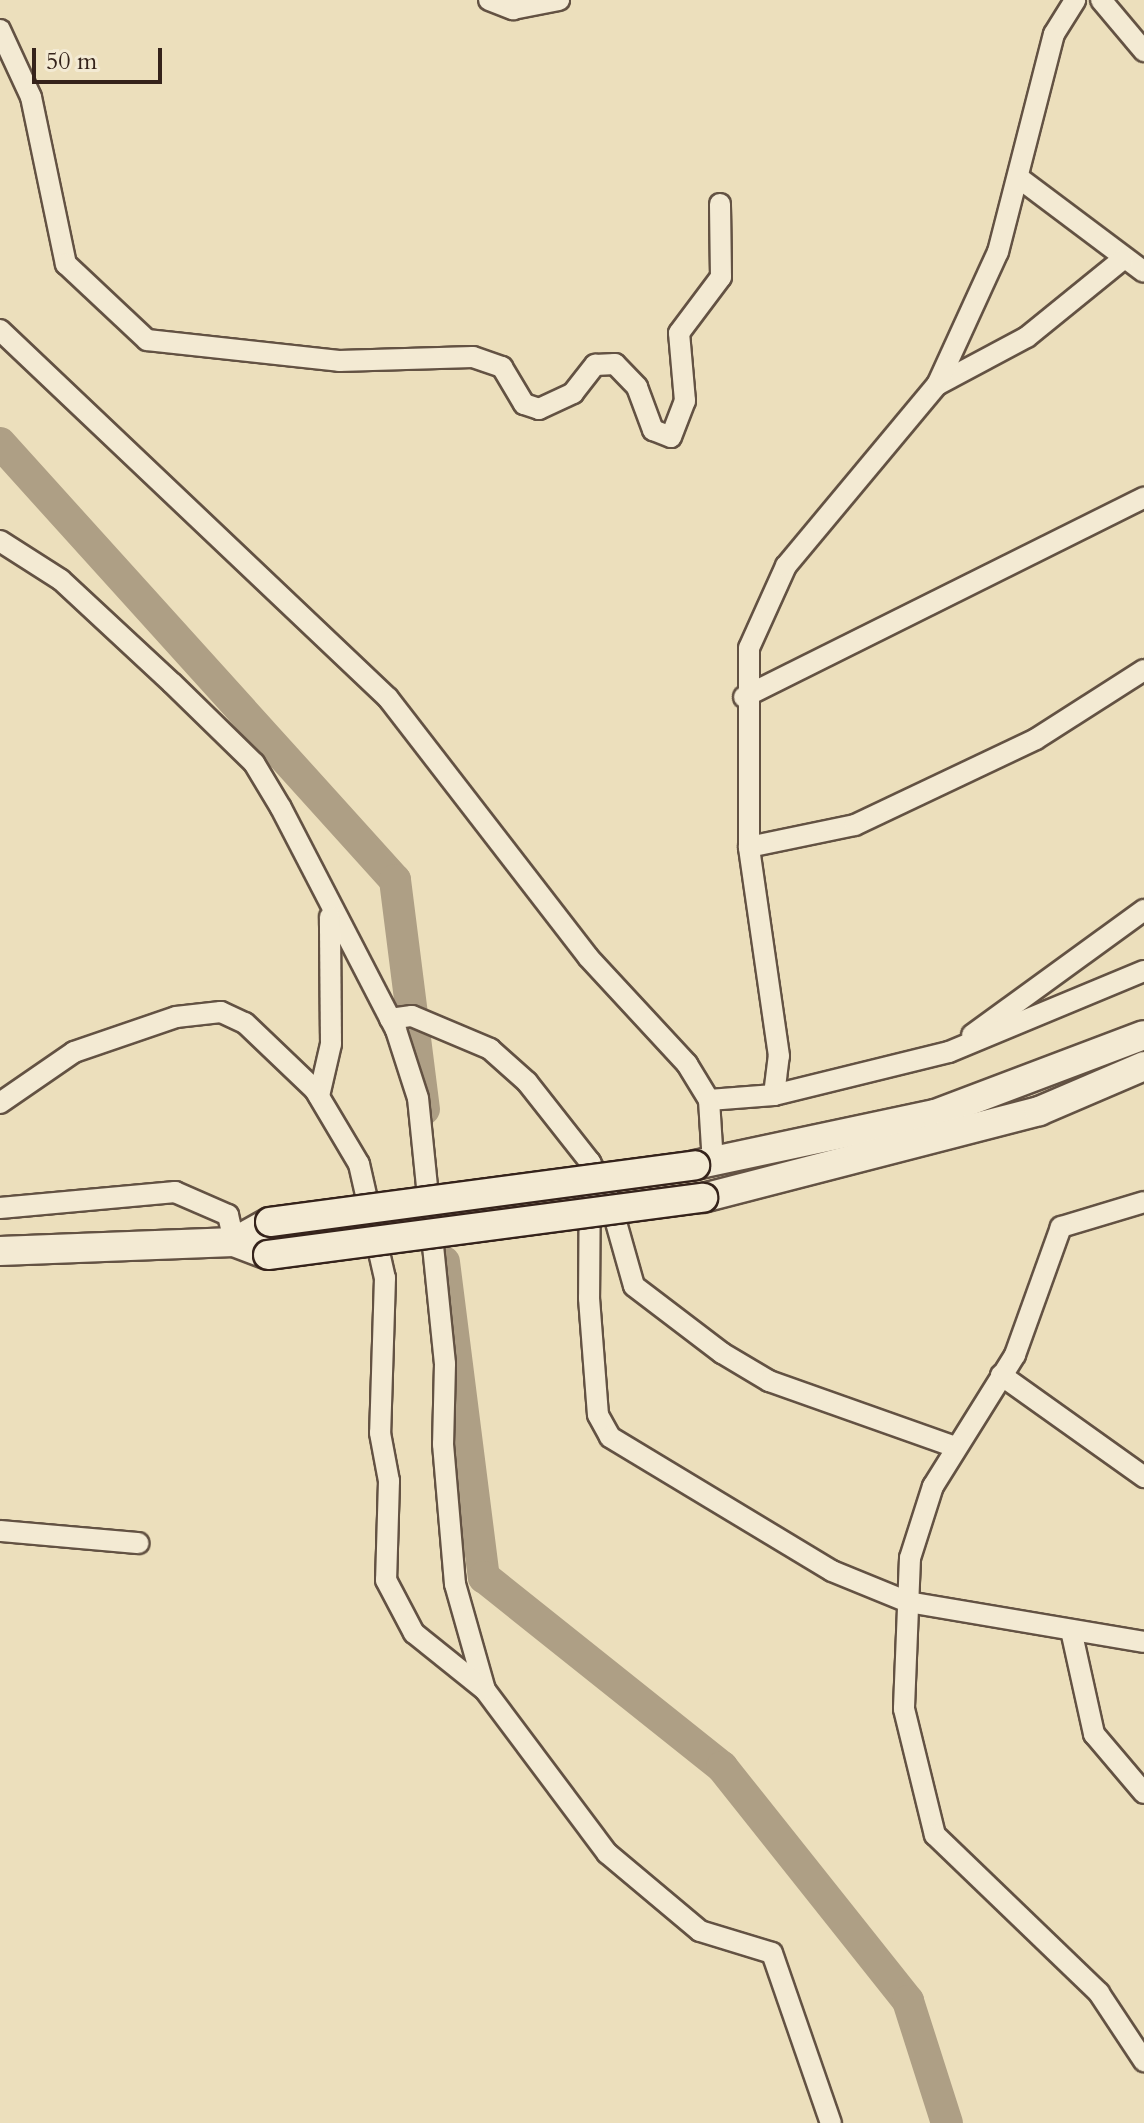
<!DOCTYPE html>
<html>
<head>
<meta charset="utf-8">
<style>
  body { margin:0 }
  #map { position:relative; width:1144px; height:2123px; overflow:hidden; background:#ecdfbc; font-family:Cardo,serif }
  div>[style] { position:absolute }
  .river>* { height:32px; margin:-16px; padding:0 16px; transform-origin:16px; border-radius:16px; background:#ae9f85 }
  .roads { filter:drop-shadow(2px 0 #635243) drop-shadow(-2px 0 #635243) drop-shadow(0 2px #635243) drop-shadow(0 -2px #635243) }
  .street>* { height:20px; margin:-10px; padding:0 10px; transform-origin:10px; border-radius:10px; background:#f3ead3 }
  .secondary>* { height:28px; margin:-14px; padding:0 14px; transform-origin:14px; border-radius:14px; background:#f3ead3 }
  .bridges { filter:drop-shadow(2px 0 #35231b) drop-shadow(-2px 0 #35231b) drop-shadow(0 2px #35231b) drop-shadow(0 -2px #35231b) }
  .secondary-bridge>* { height:28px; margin:-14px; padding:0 14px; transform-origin:14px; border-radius:14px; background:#f3ead3 }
  span { translate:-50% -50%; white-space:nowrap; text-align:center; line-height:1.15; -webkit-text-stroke:6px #f3ead3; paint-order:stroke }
  .scale { position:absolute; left:32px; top:48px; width:130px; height:36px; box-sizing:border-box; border:4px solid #35231b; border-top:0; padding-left:10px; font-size:24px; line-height:28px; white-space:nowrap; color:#35231b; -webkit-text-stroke:6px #f3ead3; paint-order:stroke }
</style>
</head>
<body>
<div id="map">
  <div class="river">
    <div style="left:0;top:443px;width:589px;rotate:47.89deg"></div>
    <div style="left:395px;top:880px;width:231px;rotate:82.8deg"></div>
    <div style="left:444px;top:1262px;width:318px;rotate:82.8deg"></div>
    <div style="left:484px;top:1577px;width:305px;rotate:38.6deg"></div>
    <div style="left:722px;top:1767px;width:299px;rotate:51.5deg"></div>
    <div style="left:908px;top:2001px;width:128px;rotate:72.3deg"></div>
  </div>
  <div class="roads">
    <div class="street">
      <div style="left:489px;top:0;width:26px;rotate:21deg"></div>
      <div style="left:513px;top:9px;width:47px;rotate:-11.1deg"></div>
      <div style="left:1101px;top:0;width:67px;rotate:49.9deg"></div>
      <div style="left:0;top:30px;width:74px;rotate:65.2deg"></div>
      <div style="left:31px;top:97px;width:171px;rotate:78.2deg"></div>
      <div style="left:66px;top:264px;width:111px;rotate:43.2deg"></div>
      <div style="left:147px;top:340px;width:193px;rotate:6.2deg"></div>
      <div style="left:339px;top:361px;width:134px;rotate:-1.7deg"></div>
      <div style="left:473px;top:357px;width:31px;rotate:19deg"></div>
      <div style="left:502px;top:367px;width:43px;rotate:59.3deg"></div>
      <div style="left:524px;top:404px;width:16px;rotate:18deg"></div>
      <div style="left:539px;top:409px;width:38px;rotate:-25deg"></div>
      <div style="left:573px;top:393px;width:36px;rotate:-52deg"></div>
      <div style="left:595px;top:365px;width:20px;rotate:-3deg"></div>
      <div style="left:615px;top:364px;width:32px;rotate:46deg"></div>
      <div style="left:637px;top:387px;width:46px;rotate:69.6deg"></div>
      <div style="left:653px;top:430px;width:19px;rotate:21deg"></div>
      <div style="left:671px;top:437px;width:39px;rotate:-69deg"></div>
      <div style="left:685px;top:401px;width:68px;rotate:-95deg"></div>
      <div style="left:679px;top:333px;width:70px;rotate:-53.1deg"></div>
      <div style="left:721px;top:277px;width:73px;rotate:-90.8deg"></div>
      <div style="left:1019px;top:178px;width:156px;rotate:36.9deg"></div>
      <div style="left:0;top:330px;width:535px;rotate:43.48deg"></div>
      <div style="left:388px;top:698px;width:327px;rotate:52.3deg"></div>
      <div style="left:588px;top:957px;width:146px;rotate:47.2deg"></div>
      <div style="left:687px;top:1064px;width:42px;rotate:58.6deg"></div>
      <div style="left:709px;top:1100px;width:63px;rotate:86.4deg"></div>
      <div style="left:937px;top:385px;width:102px;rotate:-28.1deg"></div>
      <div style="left:1027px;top:337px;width:124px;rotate:-39.1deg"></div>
      <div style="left:0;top:541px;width:72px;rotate:32.6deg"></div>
      <div style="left:61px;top:580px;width:151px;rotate:42.9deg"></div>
      <div style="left:172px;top:683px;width:115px;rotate:44.3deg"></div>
      <div style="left:254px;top:763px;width:52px;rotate:59deg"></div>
      <div style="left:281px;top:808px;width:250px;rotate:62.6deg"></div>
      <div style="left:396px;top:1030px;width:71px;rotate:72.1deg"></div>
      <div style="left:418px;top:1098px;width:267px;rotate:84.2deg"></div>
      <div style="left:445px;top:1364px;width:80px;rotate:91.4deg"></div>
      <div style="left:443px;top:1444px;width:141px;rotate:85.1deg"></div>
      <div style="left:455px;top:1584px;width:110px;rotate:74.2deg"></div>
      <div style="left:485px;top:1690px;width:204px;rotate:53.2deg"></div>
      <div style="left:607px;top:1853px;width:121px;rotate:40deg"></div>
      <div style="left:700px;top:1931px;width:75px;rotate:17deg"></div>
      <div style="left:772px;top:1953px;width:180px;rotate:70.9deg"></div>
      <div style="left:744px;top:697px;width:447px;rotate:-26.5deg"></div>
      <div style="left:749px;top:847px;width:108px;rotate:-11.7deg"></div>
      <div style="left:855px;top:825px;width:200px;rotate:-25.4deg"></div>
      <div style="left:1036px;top:739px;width:128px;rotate:-32.6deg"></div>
      <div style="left:390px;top:1019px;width:22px;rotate:-8deg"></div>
      <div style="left:412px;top:1016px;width:85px;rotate:22.9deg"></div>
      <div style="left:490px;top:1049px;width:50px;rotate:41.7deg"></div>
      <div style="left:527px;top:1082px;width:102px;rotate:51.8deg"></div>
      <div style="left:590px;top:1162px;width:44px;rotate:62.9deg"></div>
      <div style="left:610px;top:1201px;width:88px;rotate:74.2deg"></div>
      <div style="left:634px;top:1286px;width:111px;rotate:37.3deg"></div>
      <div style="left:722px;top:1353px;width:55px;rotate:30.8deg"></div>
      <div style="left:769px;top:1381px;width:197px;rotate:19.5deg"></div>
      <div style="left:972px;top:1035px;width:213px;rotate:-36deg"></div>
      <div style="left:774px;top:1095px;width:39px;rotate:-83deg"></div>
      <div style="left:779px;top:1056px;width:211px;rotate:-98.2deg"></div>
      <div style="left:749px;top:847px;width:199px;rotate:-90deg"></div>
      <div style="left:749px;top:648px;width:90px;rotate:-65.7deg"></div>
      <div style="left:786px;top:566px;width:236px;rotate:-50.2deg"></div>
      <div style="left:937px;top:385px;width:146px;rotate:-65.4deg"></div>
      <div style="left:998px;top:252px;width:225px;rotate:-75.6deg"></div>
      <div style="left:1054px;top:34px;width:40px;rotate:-58deg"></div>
      <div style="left:319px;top:1096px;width:53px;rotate:-77deg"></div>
      <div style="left:331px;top:1044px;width:127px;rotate:-90.5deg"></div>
      <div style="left:709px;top:1100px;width:65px;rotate:-4.4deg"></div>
      <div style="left:774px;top:1095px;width:180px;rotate:-13.8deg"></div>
      <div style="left:949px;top:1052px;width:211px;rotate:-22.6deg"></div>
      <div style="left:0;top:1103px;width:90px;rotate:-34.6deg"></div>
      <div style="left:74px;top:1052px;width:108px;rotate:-18.9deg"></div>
      <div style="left:176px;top:1017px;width:45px;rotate:-6.3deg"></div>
      <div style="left:221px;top:1012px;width:26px;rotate:25deg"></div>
      <div style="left:245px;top:1023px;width:97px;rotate:43.7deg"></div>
      <div style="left:315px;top:1090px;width:86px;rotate:59.3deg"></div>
      <div style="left:359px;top:1164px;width:117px;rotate:77.2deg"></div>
      <div style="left:385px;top:1278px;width:155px;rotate:91.8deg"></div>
      <div style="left:380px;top:1433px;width:49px;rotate:79.4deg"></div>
      <div style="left:389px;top:1481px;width:99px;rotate:91.7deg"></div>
      <div style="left:386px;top:1580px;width:60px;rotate:62.2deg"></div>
      <div style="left:414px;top:1633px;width:91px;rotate:38.8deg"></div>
      <div style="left:590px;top:1162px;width:136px;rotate:90.4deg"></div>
      <div style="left:589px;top:1298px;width:117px;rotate:85.6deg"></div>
      <div style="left:598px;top:1415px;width:25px;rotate:61deg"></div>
      <div style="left:610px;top:1437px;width:259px;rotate:31.1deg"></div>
      <div style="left:832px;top:1571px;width:82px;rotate:22.2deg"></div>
      <div style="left:908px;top:1602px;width:239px;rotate:9.6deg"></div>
      <div style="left:1144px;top:1202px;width:87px;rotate:163.2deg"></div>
      <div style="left:1061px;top:1227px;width:136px;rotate:109.8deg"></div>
      <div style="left:1015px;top:1355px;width:155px;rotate:122deg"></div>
      <div style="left:933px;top:1486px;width:76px;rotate:107.7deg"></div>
      <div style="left:910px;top:1558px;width:151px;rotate:92.3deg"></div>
      <div style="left:904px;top:1709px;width:130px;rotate:76.2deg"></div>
      <div style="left:935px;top:1835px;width:228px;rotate:43.9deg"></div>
      <div style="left:1099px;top:1993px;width:82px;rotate:56.5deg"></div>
      <div style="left:0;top:1208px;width:176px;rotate:-5.2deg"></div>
      <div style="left:175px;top:1192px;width:58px;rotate:23.5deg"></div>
      <div style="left:228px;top:1215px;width:28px;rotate:77deg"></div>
      <div style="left:1001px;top:1375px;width:176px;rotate:35.5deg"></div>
      <div style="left:0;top:1531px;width:139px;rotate:5deg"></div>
      <div style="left:1071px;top:1630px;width:107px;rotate:77.5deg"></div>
      <div style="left:1094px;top:1734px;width:77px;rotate:49.7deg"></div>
    </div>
    <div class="secondary">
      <div style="left:695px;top:1165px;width:245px;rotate:-12deg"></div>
      <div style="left:935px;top:1114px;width:223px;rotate:-20.7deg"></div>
      <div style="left:703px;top:1198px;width:347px;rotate:-14.5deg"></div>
      <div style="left:1039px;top:1111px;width:114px;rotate:-23.2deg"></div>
      <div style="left:0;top:1251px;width:234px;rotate:-2.2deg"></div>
      <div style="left:268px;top:1255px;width:36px;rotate:-159deg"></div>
      <div style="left:234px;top:1242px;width:41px;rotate:-29.1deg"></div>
    </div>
  </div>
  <div class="bridges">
    <div class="secondary-bridge">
      <div style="left:270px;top:1222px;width:429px;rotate:-7.6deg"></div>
      <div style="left:268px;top:1255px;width:439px;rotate:-7.5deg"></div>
    </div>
  </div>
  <div class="scale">50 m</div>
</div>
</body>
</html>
